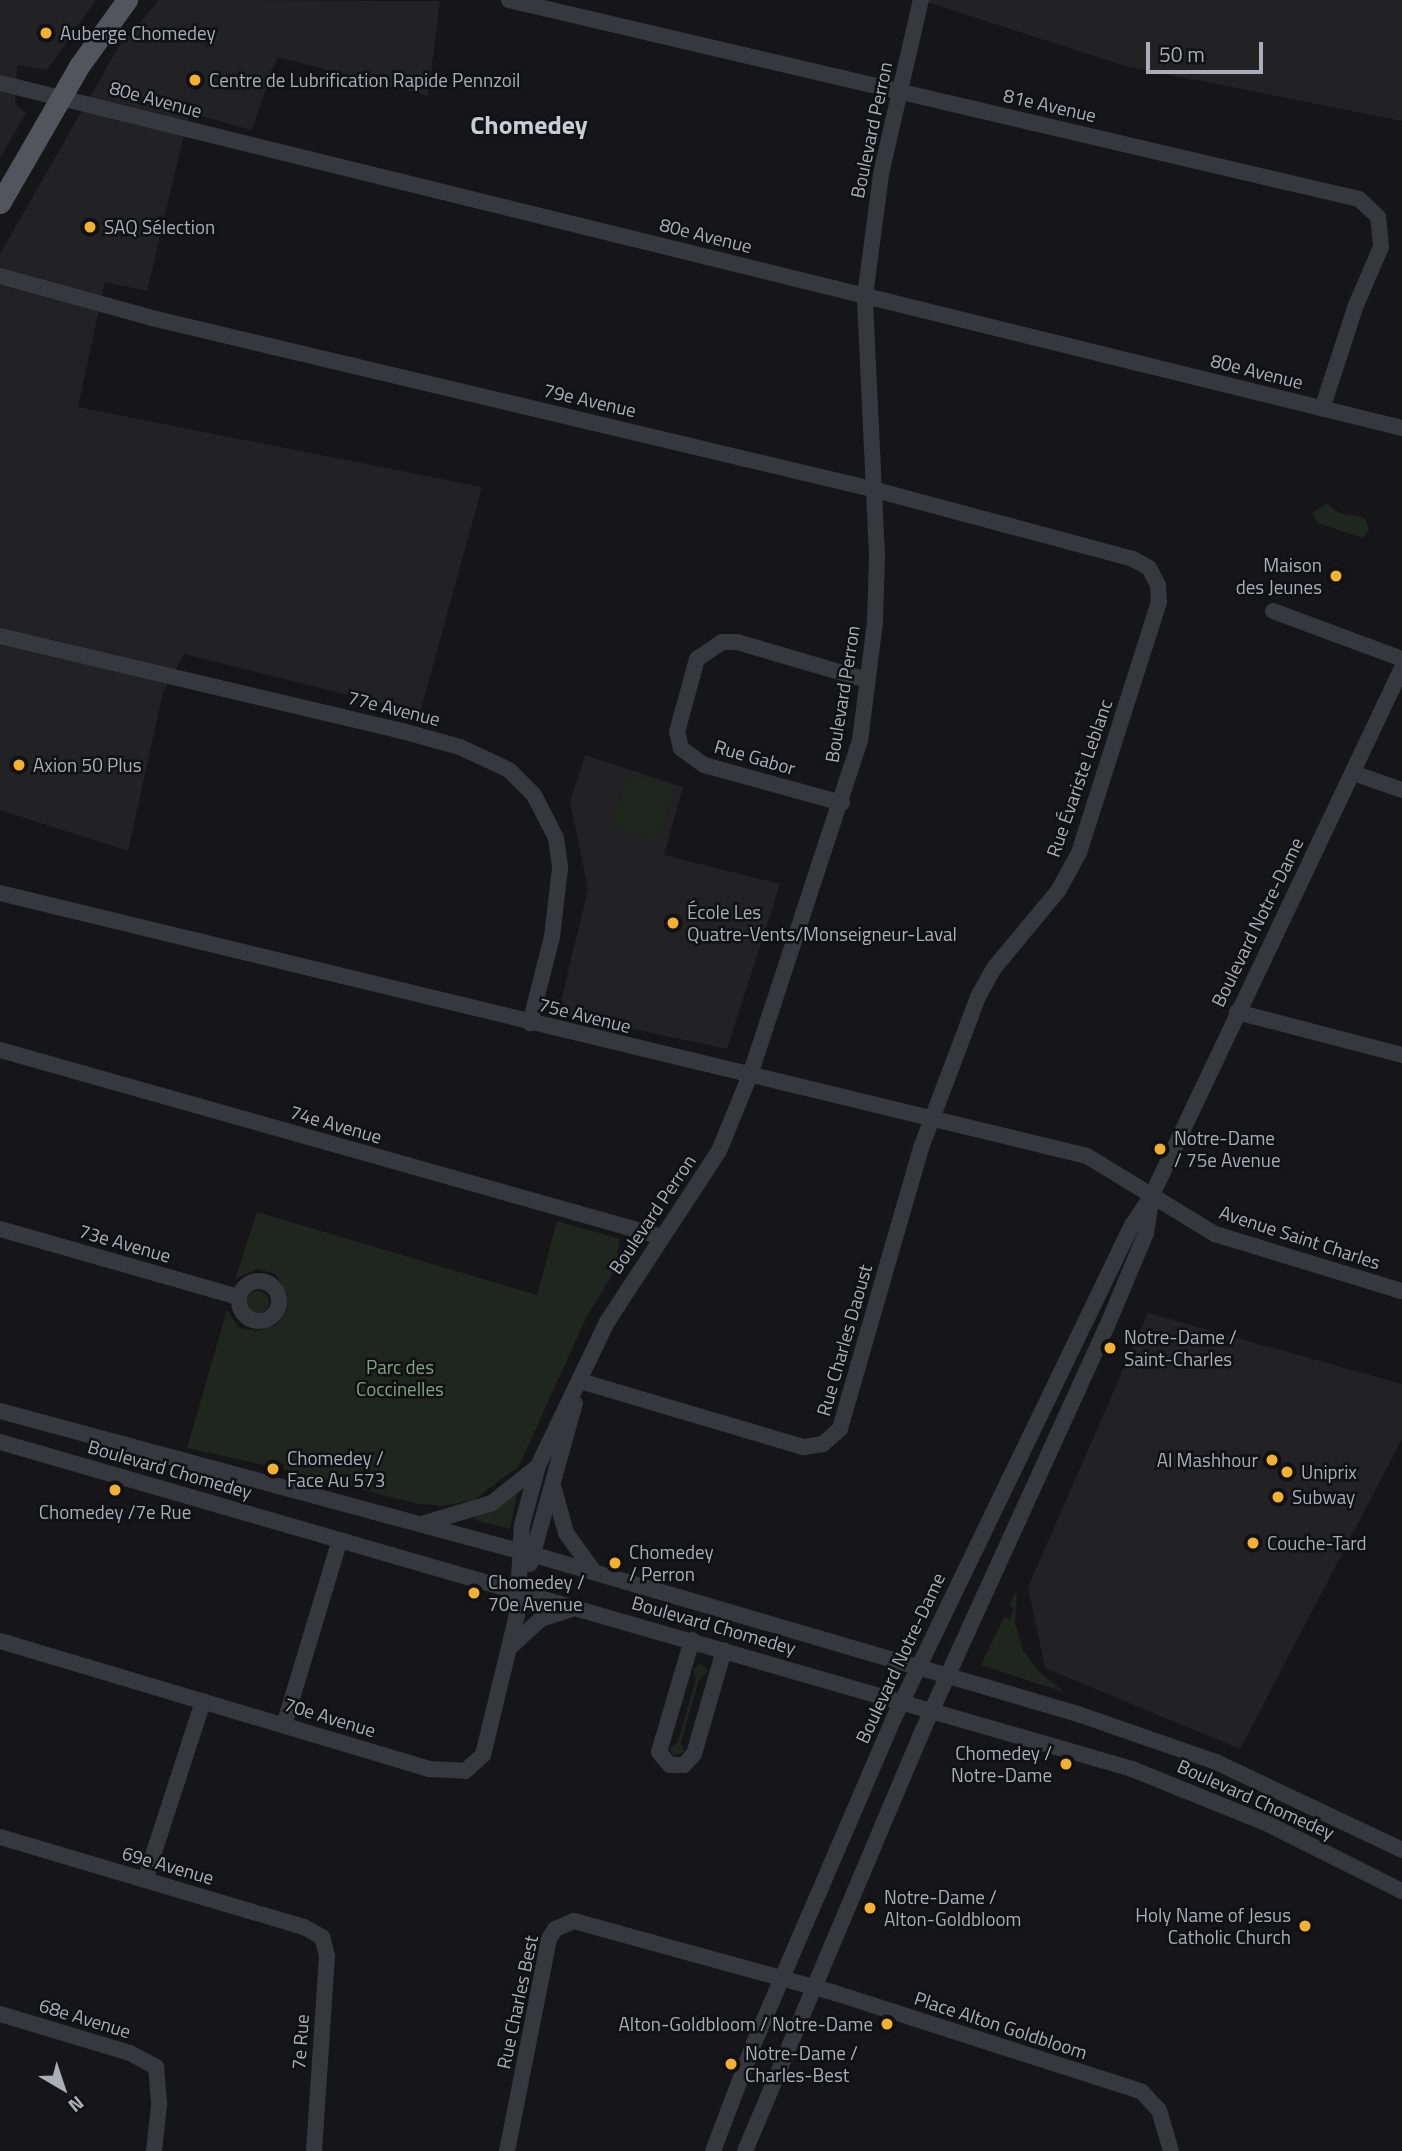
<!DOCTYPE html>
<html>
<head>
<meta charset="utf-8">
<style>
  body { margin:0 }
  #map { position:relative; width:1402px; height:2151px; overflow:hidden; background:#161618; font-family:"Titillium Web",sans-serif }
  div>[style] { position:absolute }
  .built>* { inset:0; background:#222225 }
  .green>* { inset:0; background:#1e261f; transform-origin:0 0 }
  .round { border-radius:50% }
  .minor>* { height:16px; margin:-8px; padding:0 8px; transform-origin:8px; border-radius:8px; background:#37383d }
  .minor>.ring { margin:-8px; padding:0; box-sizing:content-box; background:none; border:16px solid #37383d; border-radius:50% }
  .major>* { height:21px; margin:-10.5px; padding:0 10.5px; transform-origin:10.5px; border-radius:10.5px; background:#53555c }
  .dots>* { width:19px; height:19px; translate:-50% -50%; box-sizing:border-box; border:4px solid #111113; border-radius:50% }
  span { translate:-50% -50%; white-space:nowrap; text-align:center; line-height:1.15; -webkit-text-stroke:5px #111113; paint-order:stroke }
  .poi-label { font-size:19px; color:#a8adb8 }
  .left { translate:0 -50%; text-align:left }
  .right { translate:-100% -50%; text-align:right }
  .street-label { font-size:19px; color:#a8adb8 }
  .park-label { font-size:19px; color:#7fa381 }
  .district-label { font-size:26px; color:#c9ccd4; font-weight:700 }
  .north { position:absolute; left:28px; top:2053px; width:70px; height:70px; -webkit-text-stroke:5px #111113; paint-order:stroke; rotate:141deg; font-size:19px; font-weight:700; line-height:28px; text-align:center; color:#a8adb8 }
  .north::after { content:''; display:block; margin:auto; width:24px; height:32px; background:#a8adb8; clip-path:polygon(50% 0,100% 100%,50% 72%,0 100%) }
  .scale { position:absolute; left:1146px; top:42px; width:117px; height:32px; box-sizing:border-box; border:4px solid #a8adb8; border-top:0; padding-left:9px; font-size:21px; line-height:24px; white-space:nowrap; color:#a8adb8; -webkit-text-stroke:5px #111113; paint-order:stroke }
</style>
</head>
<body>
<div id="map">
  <div class="built">
    <div style="clip-path:polygon(0 0,96px 0,47px 70px,17px 65px,15px 104px,26px 113px,0 158px)"></div>
    <div style="clip-path:polygon(159px 0,440px 1px,428px 96px,277px 57px,252px 130px,189px 113px,147px 291px,105px 282px,78px 407px,482px 487px,420px 713px,184px 654px,163px 692px,128px 851px,0 810px,0 254px,118px 48px)"></div>
    <div style="clip-path:polygon(921px 0,1402px 0,1402px 121px,1125px 66px)"></div>
    <div style="clip-path:polygon(585px 755px,683px 787px,664px 855px,780px 884px,727px 1049px,558px 1013px,588px 889px,570px 802px)"></div>
    <div style="clip-path:polygon(1148px 1313px,1402px 1384px,1402px 1439px,1240px 1749px,1045px 1668px,1028px 1587px)"></div>
  </div>
  <div class="green">
    <div style="clip-path:polygon(1326px 503px,1339px 513px,1365px 518px,1369px 530px,1363px 538px,1318px 523px,1312px 514px)"></div>
    <div style="left:629px;top:772px;width:48px;height:58px;rotate:18deg"></div>
    <div style="clip-path:polygon(257px 1212px,537px 1295px,557px 1221px,620px 1239px,617px 1254px,622px 1259px,586px 1318px,519px 1466px,474px 1500px,443px 1506px,418px 1504px,283px 1469px,284px 1464px,274px 1462px,273px 1467px,187px 1448px,227px 1310px,239px 1328px,258px 1331px,276px 1325px,287px 1310px,287px 1294px,276px 1274px,257px 1269px,235px 1279px)"></div>
    <div class="round" style="left:247px;top:1291px;width:22px;height:22px"></div>
    <div style="clip-path:polygon(517px 1494px,510px 1529px,475px 1520px,475px 1517px)"></div>
    <div style="clip-path:polygon(1017px 1590px,1015px 1623px,1023px 1650px,1039px 1672px,1064px 1692px,981px 1665px,1004px 1617px,1009px 1619px,1014px 1609px,1009px 1606px)"></div>
    <div style="clip-path:polygon(701px 1664px,708px 1671px,699px 1680px,681px 1742px,684px 1752px,674px 1756px,669px 1748px,678px 1742px,696px 1679px,693px 1669px)"></div>
  </div>
  <div class="minor">
    <div style="left:509px;top:0;width:873px;rotate:13.18deg"></div>
    <div style="left:1359px;top:199px;width:26px;rotate:43deg"></div>
    <div style="left:1378px;top:217px;width:30px;rotate:84deg"></div>
    <div style="left:1381px;top:247px;width:63px;rotate:113.3deg"></div>
    <div style="left:1356px;top:305px;width:109px;rotate:108.1deg"></div>
    <div style="left:0;top:83px;width:1444px;rotate:13.82deg"></div>
    <div style="left:0;top:276px;width:158px;rotate:15.4deg"></div>
    <div style="left:152px;top:318px;width:740px;rotate:13.36deg"></div>
    <div style="left:872px;top:489px;width:270px;rotate:15deg"></div>
    <div style="left:1133px;top:559px;width:18px;rotate:29deg"></div>
    <div style="left:1149px;top:568px;width:19px;rotate:62deg"></div>
    <div style="left:1158px;top:585px;width:17px;rotate:87deg"></div>
    <div style="left:1159px;top:602px;width:263px;rotate:107.7deg"></div>
    <div style="left:1079px;top:853px;width:43px;rotate:118.9deg"></div>
    <div style="left:1058px;top:891px;width:100px;rotate:129.7deg"></div>
    <div style="left:994px;top:968px;width:33px;rotate:119deg"></div>
    <div style="left:978px;top:997px;width:161px;rotate:110.7deg"></div>
    <div style="left:921px;top:1148px;width:292px;rotate:106.1deg"></div>
    <div style="left:840px;top:1429px;width:23px;rotate:139deg"></div>
    <div style="left:823px;top:1444px;width:20px;rotate:171deg"></div>
    <div style="left:803px;top:1447px;width:233px;rotate:-163.5deg"></div>
    <div style="left:1273px;top:611px;width:138px;rotate:20.4deg"></div>
    <div style="left:0;top:636px;width:413px;rotate:13.3deg"></div>
    <div style="left:402px;top:731px;width:60px;rotate:15.4deg"></div>
    <div style="left:460px;top:747px;width:54px;rotate:25.1deg"></div>
    <div style="left:509px;top:770px;width:35px;rotate:45deg"></div>
    <div style="left:534px;top:795px;width:48px;rotate:62.9deg"></div>
    <div style="left:556px;top:838px;width:30px;rotate:82deg"></div>
    <div style="left:560px;top:868px;width:69px;rotate:96.6deg"></div>
    <div style="left:552px;top:937px;width:89px;rotate:104.3deg"></div>
    <div style="left:1353px;top:773px;width:52px;rotate:19.1deg"></div>
    <div style="left:842px;top:803px;width:143px;rotate:-164.6deg"></div>
    <div style="left:704px;top:765px;width:29px;rotate:-144deg"></div>
    <div style="left:681px;top:748px;width:16px;rotate:-104deg"></div>
    <div style="left:677px;top:732px;width:76px;rotate:-74.7deg"></div>
    <div style="left:697px;top:659px;width:30px;rotate:-34deg"></div>
    <div style="left:722px;top:642px;width:15px"></div>
    <div style="left:737px;top:642px;width:135px;rotate:16.3deg"></div>
    <div style="left:0;top:893px;width:1118px;rotate:13.6deg"></div>
    <div style="left:1087px;top:1156px;width:150px;rotate:31.4deg"></div>
    <div style="left:1215px;top:1234px;width:195px;rotate:17deg"></div>
    <div style="left:1237px;top:1012px;width:171px;rotate:14.6deg"></div>
    <div style="left:0;top:1050px;width:688px;rotate:15.77deg"></div>
    <div style="left:0;top:1229px;width:248px;rotate:15.9deg"></div>
    <div class="ring" style="left:239px;top:1281px;width:24px;height:24px"></div>
    <div style="left:0;top:1411px;width:564px;rotate:15.09deg"></div>
    <div style="left:545px;top:1558px;width:555px;rotate:16.31deg"></div>
    <div style="left:1078px;top:1714px;width:146px;rotate:19.2deg"></div>
    <div style="left:1216px;top:1762px;width:206px;rotate:25.3deg"></div>
    <div style="left:0;top:1442px;width:1178px;rotate:16.11deg"></div>
    <div style="left:1132px;top:1769px;width:147px;rotate:22deg"></div>
    <div style="left:1268px;top:1824px;width:150px;rotate:26.6deg"></div>
    <div style="left:554px;top:1489px;width:46px;rotate:74.7deg"></div>
    <div style="left:566px;top:1533px;width:49px;rotate:54.1deg"></div>
    <div style="left:425px;top:1523px;width:70px;rotate:-16.6deg"></div>
    <div style="left:492px;top:1503px;width:58px;rotate:-38.7deg"></div>
    <div style="left:530px;top:1564px;width:167px;rotate:-74.4deg"></div>
    <div style="left:692px;top:1640px;width:117px;rotate:106.4deg"></div>
    <div style="left:659px;top:1752px;width:17px;rotate:50deg"></div>
    <div style="left:670px;top:1765px;width:14px"></div>
    <div style="left:684px;top:1765px;width:15px;rotate:-48deg"></div>
    <div style="left:694px;top:1754px;width:108px;rotate:-73.9deg"></div>
    <div style="left:0;top:1641px;width:449px;rotate:16.6deg"></div>
    <div style="left:430px;top:1769px;width:35px;rotate:3deg"></div>
    <div style="left:465px;top:1771px;width:24px;rotate:-42deg"></div>
    <div style="left:483px;top:1755px;width:145px;rotate:-76.4deg"></div>
    <div style="left:517px;top:1614px;width:89px;rotate:-86.8deg"></div>
    <div style="left:522px;top:1525px;width:61px;rotate:-74.8deg"></div>
    <div style="left:538px;top:1466px;width:160px;rotate:-64.4deg"></div>
    <div style="left:607px;top:1322px;width:204px;rotate:-56.8deg"></div>
    <div style="left:719px;top:1151px;width:82px;rotate:-67.8deg"></div>
    <div style="left:750px;top:1075px;width:352px;rotate:-71.8deg"></div>
    <div style="left:860px;top:741px;width:119px;rotate:-82.8deg"></div>
    <div style="left:875px;top:623px;width:68px;rotate:-88.3deg"></div>
    <div style="left:877px;top:555px;width:259px;rotate:-92.7deg"></div>
    <div style="left:865px;top:296px;width:123px;rotate:-82.5deg"></div>
    <div style="left:881px;top:174px;width:179px;rotate:-77.1deg"></div>
    <div style="left:509px;top:1648px;width:43px;rotate:-42.2deg"></div>
    <div style="left:541px;top:1619px;width:35px;rotate:-18deg"></div>
    <div style="left:284px;top:1725px;width:193px;rotate:-73.2deg"></div>
    <div style="left:0;top:1837px;width:317px;rotate:16.5deg"></div>
    <div style="left:304px;top:1927px;width:21px;rotate:29deg"></div>
    <div style="left:322px;top:1937px;width:20px;rotate:75deg"></div>
    <div style="left:327px;top:1956px;width:195px;rotate:93.8deg"></div>
    <div style="left:145px;top:1880px;width:188px;rotate:-72deg"></div>
    <div style="left:0;top:2014px;width:136px;rotate:16.7deg"></div>
    <div style="left:130px;top:2053px;width:30px;rotate:28deg"></div>
    <div style="left:156px;top:2067px;width:38px;rotate:85deg"></div>
    <div style="left:159px;top:2105px;width:46px;rotate:96.2deg"></div>
    <div style="left:507px;top:2151px;width:216px;rotate:-78.8deg"></div>
    <div style="left:549px;top:1939px;width:12px;rotate:-59deg"></div>
    <div style="left:555px;top:1929px;width:21px;rotate:-23deg"></div>
    <div style="left:574px;top:1921px;width:271px;rotate:15.4deg"></div>
    <div style="left:835px;top:1993px;width:321px;rotate:17.8deg"></div>
    <div style="left:1141px;top:2091px;width:26px;rotate:47deg"></div>
    <div style="left:1159px;top:2110px;width:43px;rotate:73.7deg"></div>
    <div style="left:713px;top:2151px;width:116px;rotate:-69.2deg"></div>
    <div style="left:754px;top:2043px;width:354px;rotate:-66.7deg"></div>
    <div style="left:894px;top:1718px;width:547px;rotate:-64.23deg"></div>
    <div style="left:1132px;top:1225px;width:36px;rotate:-56deg"></div>
    <div style="left:1152px;top:1195px;width:583px;rotate:-64.62deg"></div>
    <div style="left:745px;top:2151px;width:453px;rotate:-67.1deg"></div>
    <div style="left:921px;top:1734px;width:448px;rotate:-65.5deg"></div>
    <div style="left:1107px;top:1326px;width:101px;rotate:-67.2deg"></div>
    <div style="left:1146px;top:1233px;width:32px;rotate:-81deg"></div>
  </div>
  <div class="major">
    <div style="left:0;top:203px;width:158px;rotate:-60deg"></div>
    <div style="left:79px;top:66px;width:82px;rotate:-54deg"></div>
  </div>
  <div class="dots">
    <div style="left:46px;top:33px;background:#f2b134"></div>
    <div style="left:195px;top:80px;background:#f2b134"></div>
    <div style="left:90px;top:227px;background:#f2b134"></div>
    <div style="left:1336px;top:576px;background:#f2b134"></div>
    <div style="left:19px;top:765px;background:#f2b134"></div>
    <div style="left:673px;top:923px;background:#f2b134"></div>
    <div style="left:1160px;top:1149px;background:#f2b134"></div>
    <div style="left:1110px;top:1348px;background:#f2b134"></div>
    <div style="left:1272px;top:1460px;background:#f2b134"></div>
    <div style="left:273px;top:1469px;background:#f2b134"></div>
    <div style="left:1287px;top:1472px;background:#f2b134"></div>
    <div style="left:115px;top:1490px;background:#f2b134"></div>
    <div style="left:1278px;top:1497px;background:#f2b134"></div>
    <div style="left:1253px;top:1543px;background:#f2b134"></div>
    <div style="left:615px;top:1563px;background:#f2b134"></div>
    <div style="left:474px;top:1593px;background:#f2b134"></div>
    <div style="left:1066px;top:1764px;background:#f2b134"></div>
    <div style="left:870px;top:1908px;background:#f2b134"></div>
    <div style="left:1305px;top:1926px;background:#f2b134"></div>
    <div style="left:887px;top:2024px;background:#f2b134"></div>
    <div style="left:731px;top:2064px;background:#f2b134"></div>
  </div>
  <div class="poi-label">
    <span class="left" style="left:60px;top:33px">Auberge Chomedey</span>
    <span class="left" style="left:209px;top:80px">Centre de Lubrification Rapide Pennzoil</span>
    <span class="left" style="left:104px;top:227px">SAQ Sélection</span>
    <span class="right" style="left:1322px;top:576px">Maison<br>des Jeunes</span>
    <span class="left" style="left:33px;top:765px">Axion 50 Plus</span>
    <span class="left" style="left:687px;top:923px">École Les<br>Quatre-Vents/Monseigneur-Laval</span>
    <span class="left" style="left:1174px;top:1149px">Notre-Dame<br>/ 75e Avenue</span>
    <span class="left" style="left:1124px;top:1348px">Notre-Dame /<br>Saint-Charles</span>
    <span class="left" style="left:287px;top:1469px">Chomedey /<br>Face Au 573</span>
    <span class="right" style="left:1258px;top:1460px">Al Mashhour</span>
    <span class="left" style="left:1301px;top:1472px">Uniprix</span>
    <span class="left" style="left:1292px;top:1497px">Subway</span>
    <span style="left:115px;top:1512px">Chomedey /7e Rue</span>
    <span class="left" style="left:1267px;top:1543px">Couche-Tard</span>
    <span class="left" style="left:629px;top:1563px">Chomedey<br>/ Perron</span>
    <span class="left" style="left:488px;top:1593px">Chomedey /<br>70e Avenue</span>
    <span class="right" style="left:1052px;top:1764px">Chomedey /<br>Notre-Dame</span>
    <span class="left" style="left:884px;top:1908px">Notre-Dame /<br>Alton-Goldbloom</span>
    <span class="right" style="left:1291px;top:1926px">Holy Name of Jesus<br>Catholic Church</span>
    <span class="right" style="left:873px;top:2024px">Alton-Goldbloom / Notre-Dame</span>
    <span class="left" style="left:745px;top:2064px">Notre-Dame /<br>Charles-Best</span>
  </div>
  <div class="street-label">
    <span style="left:156px;top:99px;rotate:15deg">80e Avenue</span>
    <span style="left:1050px;top:105px;rotate:13deg">81e Avenue</span>
    <span style="left:871px;top:130px;rotate:-78deg">Boulevard Perron</span>
    <span style="left:706px;top:235px;rotate:14deg">80e Avenue</span>
    <span style="left:1257px;top:371px;rotate:14deg">80e Avenue</span>
    <span style="left:590px;top:400px;rotate:13deg">79e Avenue</span>
    <span style="left:842px;top:694px;rotate:-81deg">Boulevard Perron</span>
    <span style="left:394px;top:708px;rotate:14deg">77e Avenue</span>
    <span style="left:755px;top:757px;rotate:16deg">Rue Gabor</span>
    <span style="left:1079px;top:778px;rotate:-71deg">Rue Évariste Leblanc</span>
    <span style="left:1257px;top:922px;rotate:-64deg">Boulevard Notre-Dame</span>
    <span style="left:585px;top:1015px;rotate:14deg">75e Avenue</span>
    <span style="left:336px;top:1124px;rotate:16deg">74e Avenue</span>
    <span style="left:652px;top:1214px;rotate:-56deg">Boulevard Perron</span>
    <span style="left:1300px;top:1237px;rotate:18deg">Avenue Saint Charles</span>
    <span style="left:125px;top:1243px;rotate:16deg">73e Avenue</span>
    <span style="left:844px;top:1340px;rotate:-74deg">Rue Charles Daoust</span>
    <span style="left:170px;top:1469px;rotate:16deg">Boulevard Chomedey</span>
    <span style="left:714px;top:1625px;rotate:16deg">Boulevard Chomedey</span>
    <span style="left:900px;top:1658px;rotate:-65deg">Boulevard Notre-Dame</span>
    <span style="left:330px;top:1717px;rotate:17deg">70e Avenue</span>
    <span style="left:1256px;top:1799px;rotate:24deg">Boulevard Chomedey</span>
    <span style="left:168px;top:1865px;rotate:16deg">69e Avenue</span>
    <span style="left:517px;top:2002px;rotate:-78deg">Rue Charles Best</span>
    <span style="left:85px;top:2018px;rotate:17deg">68e Avenue</span>
    <span style="left:1001px;top:2025px;rotate:18deg">Place Alton Goldbloom</span>
    <span style="left:300px;top:2042px;rotate:-86deg">7e Rue</span>
  </div>
  <div class="park-label">
    <span style="left:400px;top:1378px">Parc des<br>Coccinelles</span>
  </div>
  <div class="district-label">
    <span style="left:529px;top:125px">Chomedey</span>
  </div>
  <div class="north">N</div>
  <div class="scale">50 m</div>
</div>
</body>
</html>
